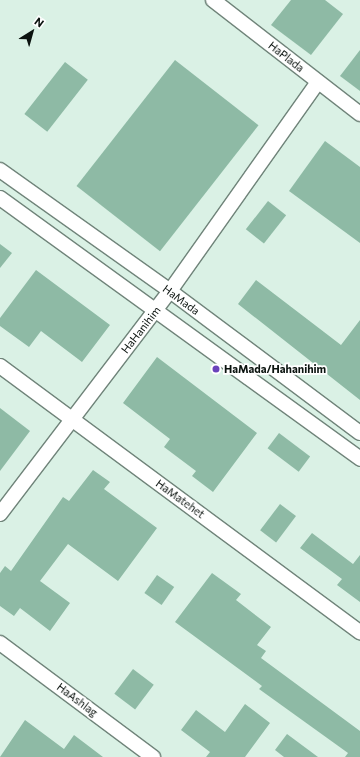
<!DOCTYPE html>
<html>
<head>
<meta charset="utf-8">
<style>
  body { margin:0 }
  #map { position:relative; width:360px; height:757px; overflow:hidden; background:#daf1e5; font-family:Commissioner,sans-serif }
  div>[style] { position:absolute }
  .building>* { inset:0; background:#8ebaa5; transform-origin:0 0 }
  .roads { filter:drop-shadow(1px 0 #70847a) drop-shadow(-1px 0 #70847a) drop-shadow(0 1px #70847a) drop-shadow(0 -1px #70847a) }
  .minor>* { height:14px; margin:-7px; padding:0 7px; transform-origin:7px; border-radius:7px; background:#fff }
  .dots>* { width:11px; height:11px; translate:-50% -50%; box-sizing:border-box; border:2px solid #fff; border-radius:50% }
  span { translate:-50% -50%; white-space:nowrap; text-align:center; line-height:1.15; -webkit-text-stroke:3.5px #fff; paint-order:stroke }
  .street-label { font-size:11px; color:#0b130f }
  .poi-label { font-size:11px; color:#0b130f; font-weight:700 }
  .left { translate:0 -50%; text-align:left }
  .north { position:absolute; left:12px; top:12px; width:40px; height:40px; -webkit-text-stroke:3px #fff; paint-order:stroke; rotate:37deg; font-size:11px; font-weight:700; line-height:16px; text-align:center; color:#0b130f }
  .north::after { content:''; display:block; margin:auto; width:14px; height:18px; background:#0b130f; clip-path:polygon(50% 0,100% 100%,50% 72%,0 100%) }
</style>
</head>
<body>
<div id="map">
  <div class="building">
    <div style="clip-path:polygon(291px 0,325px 0,343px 14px,311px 55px,271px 25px)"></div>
    <div style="clip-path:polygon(360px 50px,360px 91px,340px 76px)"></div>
    <div style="left:175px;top:60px;width:106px;height:160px;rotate:38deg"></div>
    <div style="left:65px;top:62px;width:29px;height:66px;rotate:38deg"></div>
    <div style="clip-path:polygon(325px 141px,360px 167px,360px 243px,289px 191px)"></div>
    <div style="left:268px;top:201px;width:23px;height:36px;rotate:38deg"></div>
    <div style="clip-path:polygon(0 244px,12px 253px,0 268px)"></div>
    <div style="clip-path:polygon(36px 270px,110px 325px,82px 362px,41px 331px,29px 347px,0 326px,0 318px)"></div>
    <div style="clip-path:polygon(256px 280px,341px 345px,360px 320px,360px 400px,238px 304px)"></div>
    <div style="clip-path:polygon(157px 357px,257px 433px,213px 492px,192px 476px,196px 471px,164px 447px,170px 439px,123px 403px)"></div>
    <div style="clip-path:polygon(0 408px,30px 431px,0 471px)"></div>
    <div style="left:279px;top:433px;width:39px;height:19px;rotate:37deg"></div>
    <div style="clip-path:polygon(93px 470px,110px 482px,104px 489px,157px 528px,118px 581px,68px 544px,40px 581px,70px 603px,50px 631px,20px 608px,14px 616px,0 606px,0 573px,5px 566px,11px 571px,63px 497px,69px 501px)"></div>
    <div style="left:280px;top:504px;width:20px;height:33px;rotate:37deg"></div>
    <div style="clip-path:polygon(312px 533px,353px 564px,360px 555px,360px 602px,337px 585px,342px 579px,300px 548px)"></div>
    <div style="clip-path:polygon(212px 573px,241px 594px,236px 600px,271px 627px,257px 645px,266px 651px,261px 658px,360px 731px,360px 757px,345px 757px,348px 753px,259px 689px,262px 686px,175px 622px)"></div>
    <div style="left:157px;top:575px;width:21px;height:22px;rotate:35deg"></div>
    <div style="left:133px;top:669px;width:26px;height:31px;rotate:37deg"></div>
    <div style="clip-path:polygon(245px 704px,270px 723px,245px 757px,206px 757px,210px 752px,181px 730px,196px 710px,225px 732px)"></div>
    <div style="clip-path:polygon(25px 720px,64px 749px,74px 735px,103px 757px,0 757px)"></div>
    <div style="clip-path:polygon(287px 734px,318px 757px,284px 757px,275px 750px)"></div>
  </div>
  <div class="roads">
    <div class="minor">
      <div style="left:213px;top:0;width:186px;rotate:37.8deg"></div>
      <div style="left:0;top:170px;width:209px;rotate:35.4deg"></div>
      <div style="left:170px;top:291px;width:237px;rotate:36.8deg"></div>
      <div style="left:0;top:198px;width:445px;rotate:35.9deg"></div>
      <div style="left:0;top:366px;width:448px;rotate:36.5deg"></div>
      <div style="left:0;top:514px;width:280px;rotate:-52.7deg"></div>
      <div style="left:170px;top:291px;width:256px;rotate:-54.7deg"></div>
      <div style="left:0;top:643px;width:191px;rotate:36.7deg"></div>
    </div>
  </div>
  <div class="dots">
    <div style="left:216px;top:369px;background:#6a43bb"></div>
  </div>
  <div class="street-label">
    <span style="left:286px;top:57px;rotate:38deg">HaPlada</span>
    <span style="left:181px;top:300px;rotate:36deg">HaMada</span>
    <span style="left:141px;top:330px;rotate:-52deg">HaHanihim</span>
    <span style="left:180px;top:499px;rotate:36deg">HaMatehet</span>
    <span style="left:77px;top:700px;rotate:37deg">HaAshlag</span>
  </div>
  <div class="poi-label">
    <span class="left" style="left:224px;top:369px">HaMada/Hahanihim</span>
  </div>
  <div class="north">N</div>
</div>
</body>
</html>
